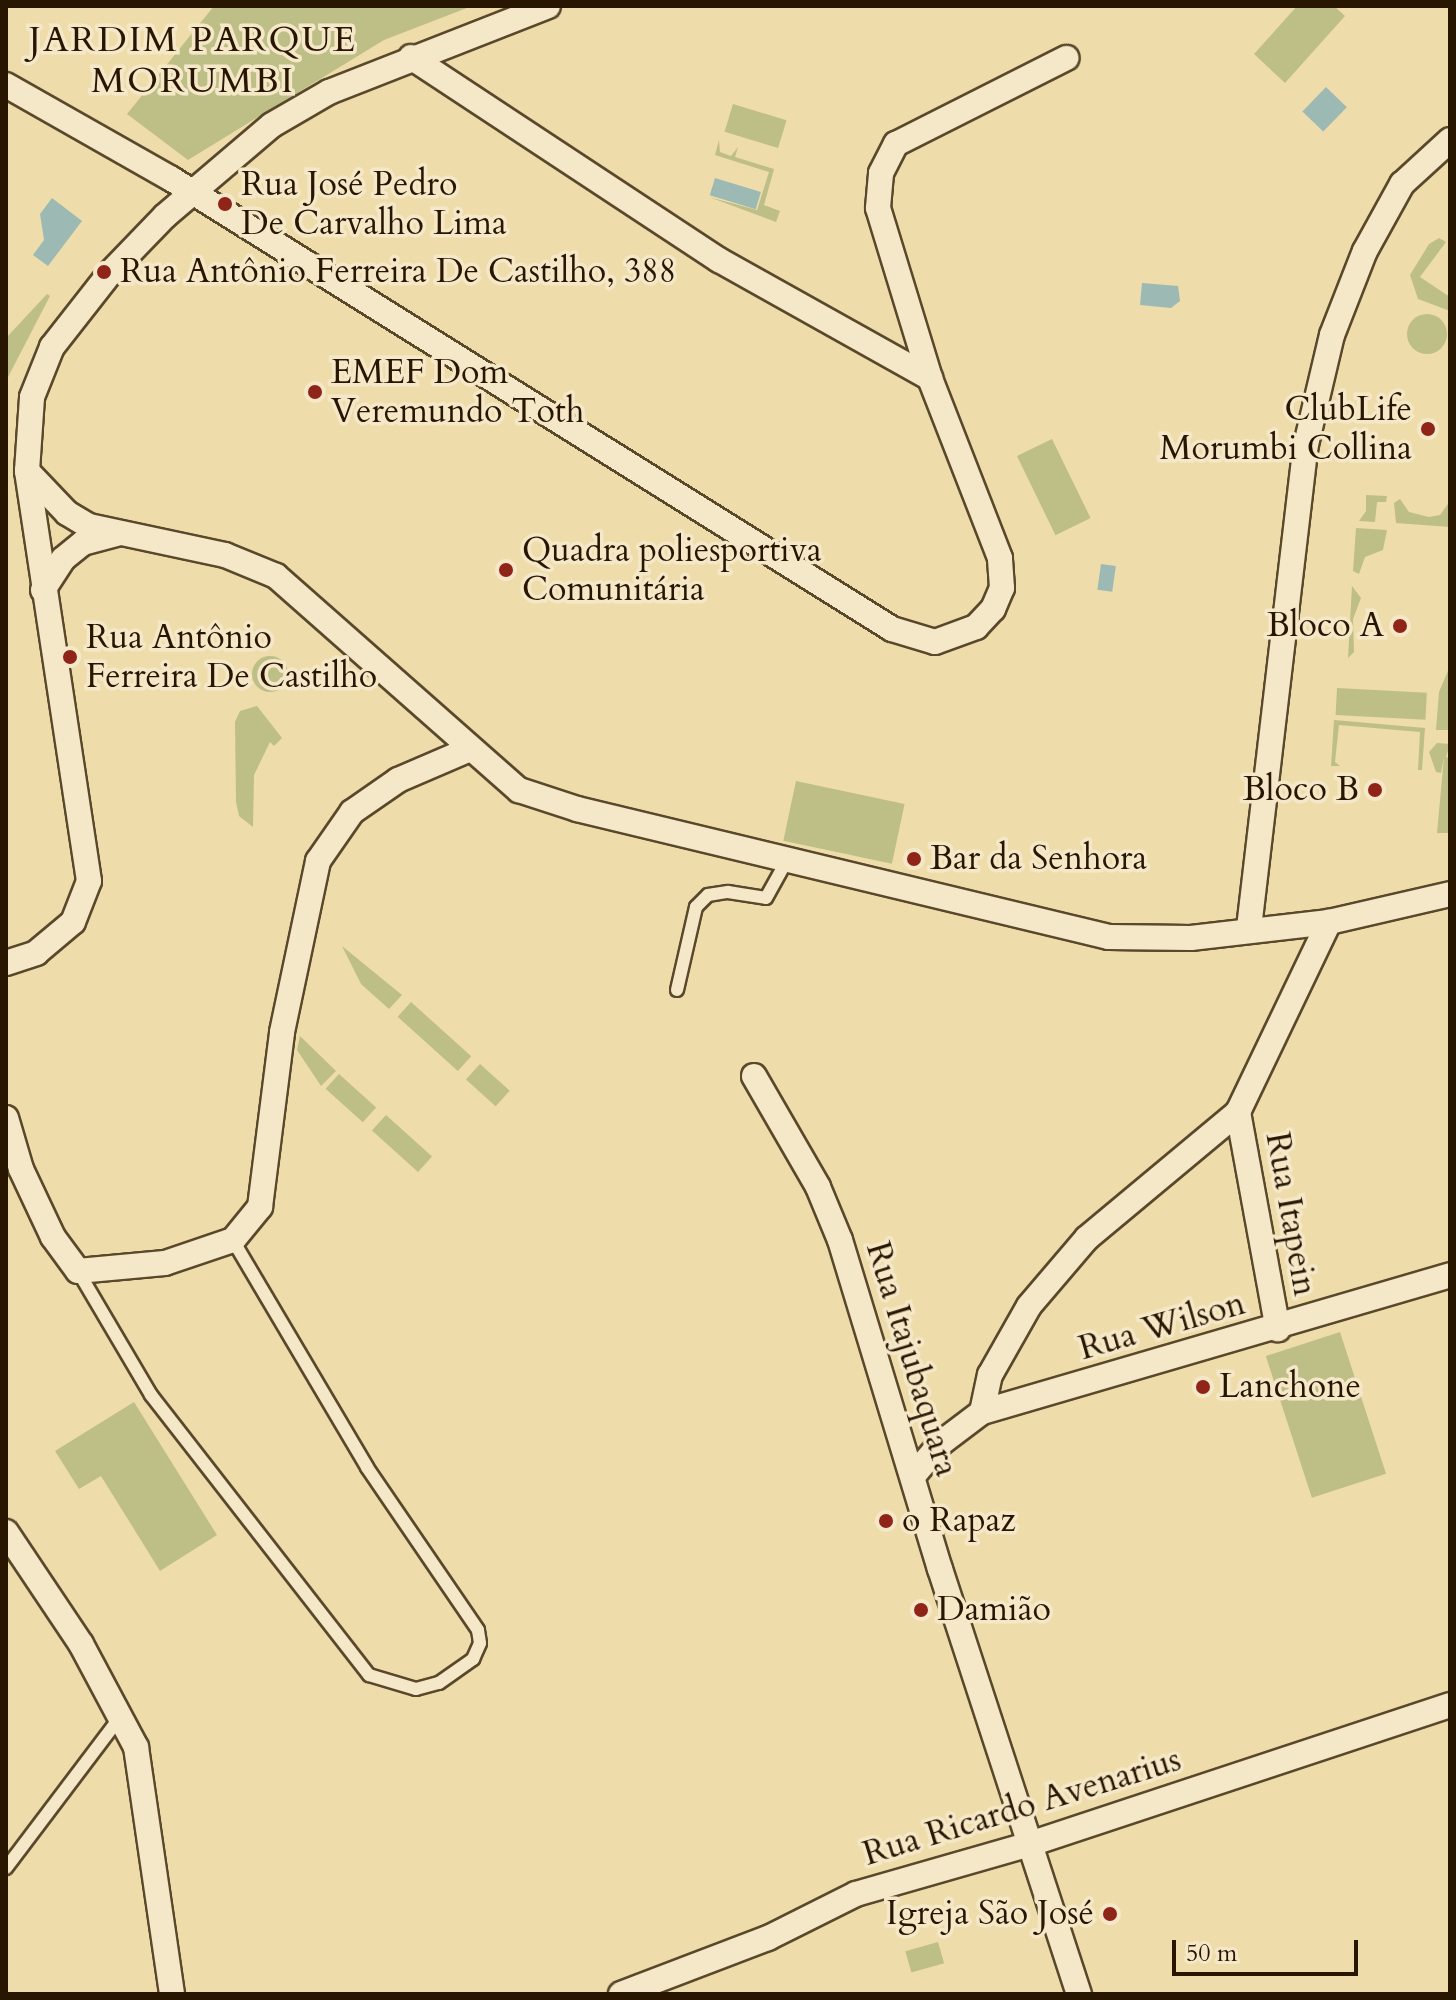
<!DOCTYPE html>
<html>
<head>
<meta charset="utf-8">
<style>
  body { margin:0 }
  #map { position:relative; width:1456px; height:2000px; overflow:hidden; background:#efdcab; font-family:Cardo,serif }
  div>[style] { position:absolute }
  .green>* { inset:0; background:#bdbf86; transform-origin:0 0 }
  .round { border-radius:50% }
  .water>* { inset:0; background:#9db9b3; transform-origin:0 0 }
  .roads { filter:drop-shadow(2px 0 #5a482b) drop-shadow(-2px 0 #5a482b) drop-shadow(0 2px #5a482b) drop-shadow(0 -2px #5a482b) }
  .service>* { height:12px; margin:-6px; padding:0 6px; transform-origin:6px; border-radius:6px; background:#f5e8c8 }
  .minor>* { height:24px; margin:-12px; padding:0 12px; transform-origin:12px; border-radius:12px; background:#f5e8c8 }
  .dots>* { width:22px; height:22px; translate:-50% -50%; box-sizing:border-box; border:4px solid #f5e8c8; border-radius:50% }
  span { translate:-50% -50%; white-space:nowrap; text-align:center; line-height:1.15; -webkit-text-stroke:7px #f5e8c8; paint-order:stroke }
  .poi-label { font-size:34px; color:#291600 }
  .left { translate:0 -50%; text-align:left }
  .right { translate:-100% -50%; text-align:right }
  .street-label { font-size:34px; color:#291600 }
  .neighbourhood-label { font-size:36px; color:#291600; letter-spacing:2px }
  .frame { position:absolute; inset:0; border:8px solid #291600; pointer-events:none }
  .scale { position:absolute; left:1172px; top:1940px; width:186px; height:36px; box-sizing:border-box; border:4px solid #291600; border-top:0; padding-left:10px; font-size:24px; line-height:28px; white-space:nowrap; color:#291600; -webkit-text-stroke:6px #f5e8c8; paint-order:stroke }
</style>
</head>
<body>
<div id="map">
  <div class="green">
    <div style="clip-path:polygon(214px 6px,472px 6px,384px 40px,188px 160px,127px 114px)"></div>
    <div style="clip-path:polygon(1297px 6px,1334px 6px,1345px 16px,1285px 83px,1254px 54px)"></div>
    <div style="left:733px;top:104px;width:56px;height:29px;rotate:17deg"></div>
    <div style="clip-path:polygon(719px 140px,720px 152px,731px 156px,738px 147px,735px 157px,774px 169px,764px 205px,780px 211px,776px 222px,709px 197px,757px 210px,769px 172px,715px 155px)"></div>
    <div style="clip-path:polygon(1439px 238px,1446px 242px,1420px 277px,1450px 297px,1450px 311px,1418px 299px,1410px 275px,1429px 244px)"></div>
    <div style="clip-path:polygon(47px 294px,50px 296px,6px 381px,6px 338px)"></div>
    <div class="round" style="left:1407px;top:314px;width:40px;height:40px"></div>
    <div style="left:1052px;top:439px;width:88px;height:39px;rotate:64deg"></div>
    <div style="clip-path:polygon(1366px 495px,1387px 496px,1386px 502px,1377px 502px,1375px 522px,1359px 521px,1366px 511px)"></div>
    <div style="clip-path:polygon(1400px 499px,1409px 512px,1429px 517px,1440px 515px,1450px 501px,1450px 527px,1396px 523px,1394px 503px)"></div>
    <div style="clip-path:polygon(1356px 528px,1387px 530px,1383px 550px,1365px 557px,1359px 574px,1353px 571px)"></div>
    <div style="clip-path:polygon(1352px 586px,1361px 598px,1353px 619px,1354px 652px,1348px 658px)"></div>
    <div class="round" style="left:252px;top:656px;width:36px;height:36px"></div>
    <div style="clip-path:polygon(1450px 666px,1450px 730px,1436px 730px,1439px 692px)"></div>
    <div style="left:1337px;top:688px;width:90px;height:27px;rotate:3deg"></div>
    <div style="clip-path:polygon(257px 706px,282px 738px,274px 746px,270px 742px,254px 775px,253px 827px,239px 816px,236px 802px,235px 722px,240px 711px)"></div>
    <div style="clip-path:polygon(1334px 720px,1425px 728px,1422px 770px,1418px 770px,1420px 732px,1339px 725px,1335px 762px,1340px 766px,1331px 766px)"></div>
    <div style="clip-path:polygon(1450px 744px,1446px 757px,1450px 758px,1450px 833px,1437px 833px,1444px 757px,1441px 773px,1436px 772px,1429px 752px,1437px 743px)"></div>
    <div style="left:796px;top:781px;width:111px;height:61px;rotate:12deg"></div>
    <div style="clip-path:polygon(342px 946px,402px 995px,389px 1009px,361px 984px)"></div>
    <div style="left:411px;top:1002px;width:81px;height:20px;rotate:42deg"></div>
    <div style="clip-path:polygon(300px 1036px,336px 1071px,321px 1086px,297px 1050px)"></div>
    <div style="left:480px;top:1064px;width:40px;height:21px;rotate:42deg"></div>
    <div style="left:339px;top:1074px;width:50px;height:20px;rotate:42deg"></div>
    <div style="left:386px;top:1115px;width:62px;height:21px;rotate:42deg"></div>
    <div style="left:1340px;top:1332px;width:149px;height:78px;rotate:72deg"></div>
    <div style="clip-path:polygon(134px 1402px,217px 1535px,160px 1571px,101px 1476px,79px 1489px,55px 1451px)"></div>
    <div style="left:938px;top:1942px;width:22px;height:34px;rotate:74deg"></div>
  </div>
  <div class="water">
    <div style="left:1326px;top:87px;width:29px;height:34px;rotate:44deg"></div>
    <div style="left:715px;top:178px;width:48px;height:18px;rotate:17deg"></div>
    <div style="clip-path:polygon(52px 198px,82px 221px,48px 266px,33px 255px,44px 240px,40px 214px)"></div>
    <div style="clip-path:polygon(1142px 283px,1178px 286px,1180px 301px,1171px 308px,1140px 305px)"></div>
    <div style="left:1101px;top:564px;width:15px;height:26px;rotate:8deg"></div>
  </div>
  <div class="roads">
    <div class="service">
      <div style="left:677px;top:990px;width:85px;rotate:-77.1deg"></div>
      <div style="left:696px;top:907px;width:17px;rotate:-45deg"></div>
      <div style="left:708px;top:895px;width:20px;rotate:-9deg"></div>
      <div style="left:728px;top:892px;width:38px;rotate:9deg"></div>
      <div style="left:766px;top:898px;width:41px;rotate:-60.9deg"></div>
      <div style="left:78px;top:1271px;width:144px;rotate:59.5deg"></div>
      <div style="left:151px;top:1395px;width:355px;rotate:52.1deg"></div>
      <div style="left:369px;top:1675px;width:49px;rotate:16.6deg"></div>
      <div style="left:416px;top:1689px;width:24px;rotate:-15deg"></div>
      <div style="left:439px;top:1683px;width:42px;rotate:-35.2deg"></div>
      <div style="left:473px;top:1659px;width:17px;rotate:-66deg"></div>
      <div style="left:480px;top:1643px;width:13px;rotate:-99deg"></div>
      <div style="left:478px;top:1630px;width:197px;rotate:-124.3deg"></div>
      <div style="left:367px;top:1467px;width:264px;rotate:-120.6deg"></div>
      <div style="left:6px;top:1868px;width:189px;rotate:-52.9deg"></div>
    </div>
    <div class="minor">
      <div style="left:411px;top:57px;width:369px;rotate:33.4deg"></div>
      <div style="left:719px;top:260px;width:242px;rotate:29.2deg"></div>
      <div style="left:6px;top:85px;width:189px;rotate:29.6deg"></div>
      <div style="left:170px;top:178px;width:851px;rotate:31.99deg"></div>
      <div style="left:892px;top:629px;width:45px;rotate:16.8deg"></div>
      <div style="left:935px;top:642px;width:44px;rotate:-20.1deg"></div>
      <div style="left:976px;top:627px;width:25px;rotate:-47deg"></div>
      <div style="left:993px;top:609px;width:23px;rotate:-67deg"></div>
      <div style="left:1002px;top:588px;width:30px;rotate:-94deg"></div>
      <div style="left:1000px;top:558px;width:193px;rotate:-111.3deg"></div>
      <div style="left:930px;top:378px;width:178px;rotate:-107deg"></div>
      <div style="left:878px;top:208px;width:35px;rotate:-85deg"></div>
      <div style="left:881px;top:173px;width:33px;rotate:-63deg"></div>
      <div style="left:896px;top:144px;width:191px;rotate:-26.8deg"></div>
      <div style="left:27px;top:471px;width:58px;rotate:46.4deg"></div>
      <div style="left:67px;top:513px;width:26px;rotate:31deg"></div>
      <div style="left:89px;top:526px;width:139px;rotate:12deg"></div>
      <div style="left:225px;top:555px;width:55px;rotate:22.4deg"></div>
      <div style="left:276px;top:576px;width:324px;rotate:41.4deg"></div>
      <div style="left:519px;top:790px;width:61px;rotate:18.1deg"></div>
      <div style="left:577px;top:809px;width:547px;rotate:13.53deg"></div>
      <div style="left:1109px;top:937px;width:82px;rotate:0.7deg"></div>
      <div style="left:1191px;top:938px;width:139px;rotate:-6.6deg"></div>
      <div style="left:1329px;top:922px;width:124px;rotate:-13deg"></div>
      <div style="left:43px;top:590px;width:37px;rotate:-57deg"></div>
      <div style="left:63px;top:559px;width:26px;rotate:-39deg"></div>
      <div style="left:83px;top:543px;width:35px;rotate:-15deg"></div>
      <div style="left:1249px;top:928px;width:482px;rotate:-83.3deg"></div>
      <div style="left:1305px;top:449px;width:117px;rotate:-76.7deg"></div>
      <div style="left:1332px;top:335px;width:90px;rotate:-68.6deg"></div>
      <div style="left:1365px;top:251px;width:77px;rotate:-61.1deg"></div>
      <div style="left:1402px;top:184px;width:65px;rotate:-42.5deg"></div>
      <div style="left:6px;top:963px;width:32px;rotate:-18deg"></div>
      <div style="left:36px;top:953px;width:48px;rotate:-40deg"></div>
      <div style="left:73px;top:922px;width:44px;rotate:-68.7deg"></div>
      <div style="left:89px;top:881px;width:415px;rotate:-98.6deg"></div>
      <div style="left:27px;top:471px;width:74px;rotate:-86.1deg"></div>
      <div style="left:32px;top:397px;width:54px;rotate:-68.2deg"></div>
      <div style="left:52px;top:347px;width:94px;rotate:-51.9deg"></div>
      <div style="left:110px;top:273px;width:79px;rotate:-46deg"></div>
      <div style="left:165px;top:216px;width:140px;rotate:-40.4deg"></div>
      <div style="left:272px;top:125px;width:66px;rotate:-30.1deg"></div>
      <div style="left:329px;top:92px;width:235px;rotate:-21.4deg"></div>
      <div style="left:754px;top:1076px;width:128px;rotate:60deg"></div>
      <div style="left:818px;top:1187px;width:57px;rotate:67.5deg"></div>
      <div style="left:840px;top:1240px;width:344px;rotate:73.1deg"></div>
      <div style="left:940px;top:1569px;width:447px;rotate:71.9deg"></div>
      <div style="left:1238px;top:1112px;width:221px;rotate:79.6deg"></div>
      <div style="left:6px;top:1118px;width:53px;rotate:73.6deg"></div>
      <div style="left:21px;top:1169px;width:75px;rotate:64.8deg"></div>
      <div style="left:53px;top:1237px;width:42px;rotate:53.7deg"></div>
      <div style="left:78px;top:1271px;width:87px;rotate:-5.3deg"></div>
      <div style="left:165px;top:1263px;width:72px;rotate:-18.7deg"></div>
      <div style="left:233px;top:1240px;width:43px;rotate:-50.7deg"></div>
      <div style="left:260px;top:1207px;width:176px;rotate:-82.8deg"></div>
      <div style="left:282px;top:1032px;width:175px;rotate:-78.1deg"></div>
      <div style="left:318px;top:861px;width:60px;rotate:-55.2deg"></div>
      <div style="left:352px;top:812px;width:56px;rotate:-34.8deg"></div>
      <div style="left:398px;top:780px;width:76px;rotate:-23.2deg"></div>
      <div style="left:982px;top:1412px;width:38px;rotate:-78deg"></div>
      <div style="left:990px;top:1375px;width:79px;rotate:-60.5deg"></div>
      <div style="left:1029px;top:1306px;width:89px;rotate:-49.5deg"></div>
      <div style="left:1087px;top:1238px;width:197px;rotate:-39.8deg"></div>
      <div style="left:1238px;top:1112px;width:211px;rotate:-64.4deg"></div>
      <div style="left:913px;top:1476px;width:43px;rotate:-49.7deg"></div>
      <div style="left:941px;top:1443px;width:51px;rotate:-37.1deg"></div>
      <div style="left:982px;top:1412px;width:488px;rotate:-16.3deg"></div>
      <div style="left:6px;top:1532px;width:135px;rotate:56.2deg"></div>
      <div style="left:81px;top:1644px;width:117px;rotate:61.9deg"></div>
      <div style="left:136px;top:1747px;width:250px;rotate:81.7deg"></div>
      <div style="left:621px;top:1994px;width:157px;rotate:-20.9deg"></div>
      <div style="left:768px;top:1938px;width:98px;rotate:-26.6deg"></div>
      <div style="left:856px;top:1894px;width:181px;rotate:-16deg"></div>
      <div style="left:1030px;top:1844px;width:442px;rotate:-18.3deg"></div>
    </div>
  </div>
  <div class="dots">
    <div style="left:225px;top:204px;background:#8f2418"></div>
    <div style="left:104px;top:272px;background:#8f2418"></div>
    <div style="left:315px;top:392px;background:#8f2418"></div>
    <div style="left:1428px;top:429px;background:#8f2418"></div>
    <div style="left:506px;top:570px;background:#8f2418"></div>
    <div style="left:1400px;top:626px;background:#8f2418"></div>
    <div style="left:70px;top:657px;background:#8f2418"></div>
    <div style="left:1375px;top:790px;background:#8f2418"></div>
    <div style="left:914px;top:859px;background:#8f2418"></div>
    <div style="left:1203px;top:1387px;background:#8f2418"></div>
    <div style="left:886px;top:1521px;background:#8f2418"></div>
    <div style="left:921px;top:1610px;background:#8f2418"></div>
    <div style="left:1110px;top:1914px;background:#8f2418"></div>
  </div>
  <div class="poi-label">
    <span class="left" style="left:241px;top:204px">Rua José Pedro<br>De Carvalho Lima</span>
    <span class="left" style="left:120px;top:272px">Rua Antônio Ferreira De Castilho, 388</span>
    <span class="left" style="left:331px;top:392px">EMEF Dom<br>Veremundo Toth</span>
    <span class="right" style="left:1412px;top:429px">ClubLife<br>Morumbi Collina</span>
    <span class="left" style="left:522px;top:570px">Quadra poliesportiva<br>Comunitária</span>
    <span class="right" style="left:1384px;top:626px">Bloco A</span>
    <span class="left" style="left:86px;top:657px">Rua Antônio<br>Ferreira De Castilho</span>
    <span class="right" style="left:1359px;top:790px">Bloco B</span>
    <span class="left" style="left:930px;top:859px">Bar da Senhora</span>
    <span class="left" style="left:1219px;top:1387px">Lanchone</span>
    <span class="left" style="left:902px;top:1521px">o Rapaz</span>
    <span class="left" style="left:937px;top:1610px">Damião</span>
    <span class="right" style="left:1094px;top:1914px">Igreja São José</span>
  </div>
  <div class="street-label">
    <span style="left:1291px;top:1214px;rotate:80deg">Rua Itapein</span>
    <span style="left:1162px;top:1326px;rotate:-16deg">Rua Wilson</span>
    <span style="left:912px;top:1359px;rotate:73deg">Rua Itajubaquara</span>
    <span style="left:1022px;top:1807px;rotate:-17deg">Rua Ricardo Avenarius</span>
  </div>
  <div class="neighbourhood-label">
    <span style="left:193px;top:60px">JARDIM PARQUE<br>MORUMBI</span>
  </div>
  <div class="frame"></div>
  <div class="scale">50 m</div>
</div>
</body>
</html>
